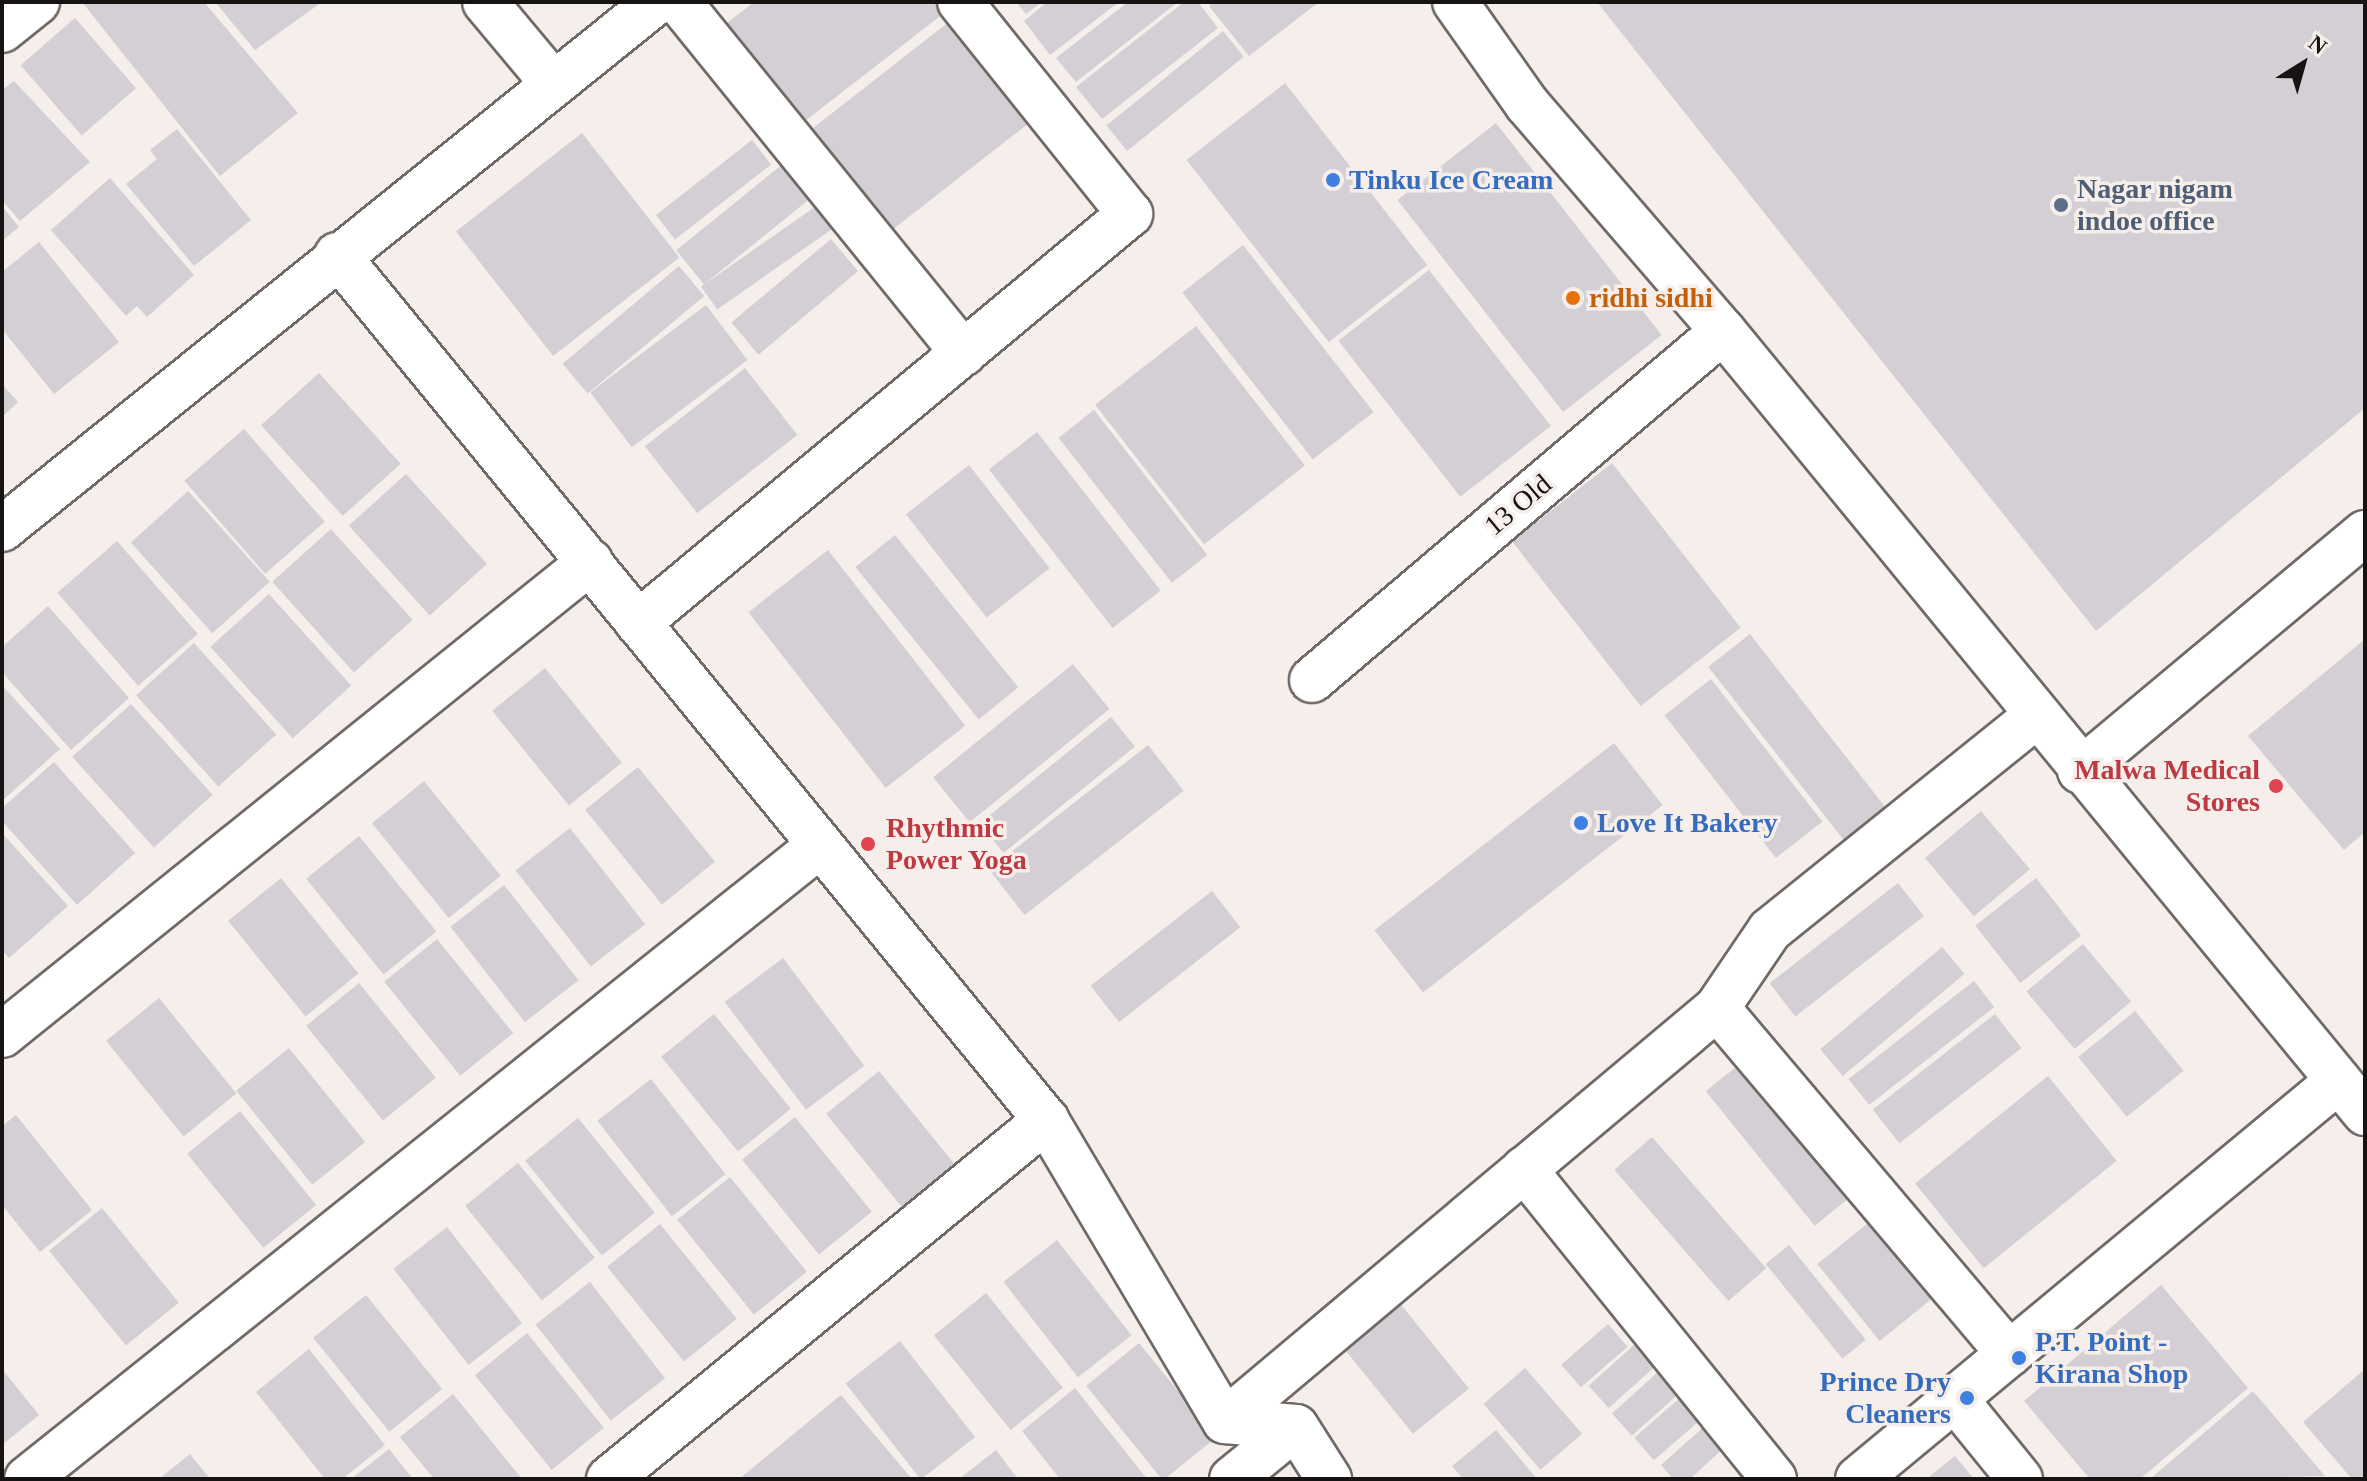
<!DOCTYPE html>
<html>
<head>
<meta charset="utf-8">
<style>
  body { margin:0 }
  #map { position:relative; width:2367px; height:1481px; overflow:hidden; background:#f6eeeb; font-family:Georgia,serif }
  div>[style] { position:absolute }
  .building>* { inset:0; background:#d4cfd4; transform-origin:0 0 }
  .roads { filter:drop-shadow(2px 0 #706a67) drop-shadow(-2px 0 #706a67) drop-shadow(0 2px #706a67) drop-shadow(0 -2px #706a67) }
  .minor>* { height:44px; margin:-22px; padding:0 22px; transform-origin:22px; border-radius:22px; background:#fff }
  .dots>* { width:22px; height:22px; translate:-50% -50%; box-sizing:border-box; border:4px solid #f6eeeb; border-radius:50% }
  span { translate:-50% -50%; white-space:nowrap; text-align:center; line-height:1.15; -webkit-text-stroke:7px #f6eeeb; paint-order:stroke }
  .shop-label { font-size:28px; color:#366cbe; font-weight:700 }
  .left { translate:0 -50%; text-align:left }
  .right { translate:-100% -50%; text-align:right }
  .service-label { font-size:28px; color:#4e5e75; font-weight:700 }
  .food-label { font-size:28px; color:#c56008; font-weight:700 }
  .street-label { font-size:28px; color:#161312 }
  .health-label { font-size:28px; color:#be3a42; font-weight:700 }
  .frame { position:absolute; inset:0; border:4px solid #161312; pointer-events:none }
  .north { position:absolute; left:2263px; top:24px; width:80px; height:80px; -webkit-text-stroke:6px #f6eeeb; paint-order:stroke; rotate:37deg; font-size:22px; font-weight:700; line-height:32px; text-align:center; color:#161312 }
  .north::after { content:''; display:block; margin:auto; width:28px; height:36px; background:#161312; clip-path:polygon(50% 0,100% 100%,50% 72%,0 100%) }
</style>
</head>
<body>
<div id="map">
  <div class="building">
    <div style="clip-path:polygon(82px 2px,204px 2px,298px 113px,220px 176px)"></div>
    <div style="clip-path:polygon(215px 2px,322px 2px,255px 50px)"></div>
    <div style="clip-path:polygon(754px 2px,942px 2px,948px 10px,805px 121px,727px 23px)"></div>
    <div style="clip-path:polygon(1016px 2px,1042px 2px,1026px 14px)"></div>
    <div style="clip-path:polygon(1047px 2px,1119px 2px,1050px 55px,1024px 21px)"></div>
    <div style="clip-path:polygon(1128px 2px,1178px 2px,1076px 82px,1056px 58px)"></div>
    <div style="clip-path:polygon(1184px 2px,1198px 2px,1218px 28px,1102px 119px,1076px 87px)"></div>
    <div style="clip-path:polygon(1214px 2px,1319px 2px,1249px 56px,1209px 6px)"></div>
    <div style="clip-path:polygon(1597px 2px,2365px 2px,2365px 408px,2096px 631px)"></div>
    <div style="left:75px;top:18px;width:93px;height:72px;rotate:49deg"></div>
    <div style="left:950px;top:21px;width:129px;height:175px;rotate:52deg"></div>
    <div style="left:1223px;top:31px;width:33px;height:150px;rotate:51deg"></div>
    <div style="clip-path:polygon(14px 81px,90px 162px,20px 221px,2px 200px,2px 90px)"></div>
    <div style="left:1285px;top:83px;width:231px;height:125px;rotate:52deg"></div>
    <div style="left:1496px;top:123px;width:269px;height:125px;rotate:52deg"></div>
    <div style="clip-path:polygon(177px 129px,251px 220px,194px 266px,126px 184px,157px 159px,150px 150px)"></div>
    <div style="left:582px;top:133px;width:158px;height:160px;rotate:52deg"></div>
    <div style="left:752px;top:140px;width:31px;height:122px;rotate:52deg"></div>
    <div style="left:789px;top:159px;width:44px;height:145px;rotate:51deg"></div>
    <div style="clip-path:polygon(110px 178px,194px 275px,147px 317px,137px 306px,126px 316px,51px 230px)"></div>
    <div style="left:819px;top:204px;width:28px;height:144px;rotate:55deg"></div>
    <div style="clip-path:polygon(2px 206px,19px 227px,2px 241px)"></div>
    <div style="left:831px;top:239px;width:42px;height:130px;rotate:50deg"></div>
    <div style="clip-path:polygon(39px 242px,119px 342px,54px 394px,2px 329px,2px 272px)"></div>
    <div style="left:1243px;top:245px;width:212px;height:77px;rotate:52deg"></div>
    <div style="left:679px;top:266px;width:39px;height:152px;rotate:50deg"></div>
    <div style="left:1429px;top:270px;width:198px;height:115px;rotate:52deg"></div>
    <div style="left:706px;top:305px;width:69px;height:145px;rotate:53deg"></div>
    <div style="left:1196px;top:326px;width:177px;height:128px;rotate:52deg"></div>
    <div style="left:745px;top:368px;width:85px;height:127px;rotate:52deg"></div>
    <div style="left:319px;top:373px;width:122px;height:78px;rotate:48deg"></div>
    <div style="clip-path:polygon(2px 384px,18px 402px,2px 417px)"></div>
    <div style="left:1094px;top:410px;width:184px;height:45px;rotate:52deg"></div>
    <div style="left:244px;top:429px;width:123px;height:79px;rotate:49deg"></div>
    <div style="left:1037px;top:432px;width:201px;height:61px;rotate:52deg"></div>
    <div style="left:1612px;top:463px;width:209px;height:127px;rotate:52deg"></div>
    <div style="left:969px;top:465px;width:131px;height:80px;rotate:52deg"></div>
    <div style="left:406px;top:474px;width:121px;height:77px;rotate:48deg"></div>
    <div style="left:188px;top:491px;width:122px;height:77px;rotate:48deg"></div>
    <div style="left:331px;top:529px;width:122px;height:79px;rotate:48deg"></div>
    <div style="left:895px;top:535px;width:196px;height:51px;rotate:51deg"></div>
    <div style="left:117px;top:541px;width:123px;height:79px;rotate:49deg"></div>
    <div style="left:828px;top:550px;width:223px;height:101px;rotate:52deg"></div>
    <div style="left:269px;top:594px;width:123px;height:79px;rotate:48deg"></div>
    <div style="clip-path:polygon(48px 606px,129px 698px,71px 750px,2px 672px,2px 647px)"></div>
    <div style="left:1750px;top:634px;width:226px;height:53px;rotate:52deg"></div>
    <div style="clip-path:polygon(2365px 639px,2365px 832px,2344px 850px,2248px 736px)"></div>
    <div style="left:194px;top:643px;width:123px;height:78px;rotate:48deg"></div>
    <div style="left:1073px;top:664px;width:58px;height:180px;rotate:51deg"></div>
    <div style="left:545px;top:668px;width:122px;height:68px;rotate:51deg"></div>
    <div style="left:1711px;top:679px;width:181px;height:59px;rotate:52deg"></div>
    <div style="clip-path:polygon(2px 685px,60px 749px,2px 801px)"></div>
    <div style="left:131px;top:704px;width:122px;height:79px;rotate:48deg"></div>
    <div style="left:1111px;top:717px;width:38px;height:169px;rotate:51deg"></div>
    <div style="left:1614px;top:743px;width:79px;height:304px;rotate:52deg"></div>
    <div style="left:1148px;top:745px;width:58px;height:202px;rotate:52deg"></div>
    <div style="clip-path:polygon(54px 762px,135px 853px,77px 905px,2px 821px,2px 808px)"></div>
    <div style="left:638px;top:767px;width:122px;height:68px;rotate:51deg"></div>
    <div style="left:424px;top:781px;width:122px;height:67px;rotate:51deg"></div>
    <div style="left:1981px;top:811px;width:76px;height:73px;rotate:50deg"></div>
    <div style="left:570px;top:828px;width:122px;height:69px;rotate:52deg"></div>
    <div style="clip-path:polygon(2px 833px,68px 906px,9px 958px,2px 950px)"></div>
    <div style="left:359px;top:836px;width:123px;height:68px;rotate:51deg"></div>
    <div style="left:281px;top:878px;width:123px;height:68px;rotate:51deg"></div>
    <div style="left:2036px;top:878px;width:73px;height:77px;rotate:52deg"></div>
    <div style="left:1898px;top:883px;width:42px;height:163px;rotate:52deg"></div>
    <div style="left:504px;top:885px;width:121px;height:68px;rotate:52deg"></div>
    <div style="left:1212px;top:891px;width:46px;height:154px;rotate:52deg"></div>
    <div style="left:437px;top:939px;width:121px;height:68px;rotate:51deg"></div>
    <div style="left:2083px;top:944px;width:75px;height:74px;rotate:50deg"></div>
    <div style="left:1942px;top:947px;width:35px;height:159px;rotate:50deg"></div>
    <div style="left:783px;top:958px;width:135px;height:73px;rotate:53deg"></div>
    <div style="left:1974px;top:981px;width:33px;height:159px;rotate:52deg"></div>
    <div style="left:359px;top:983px;width:122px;height:68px;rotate:51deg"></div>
    <div style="left:159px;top:998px;width:123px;height:68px;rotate:51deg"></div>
    <div style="left:2135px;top:1011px;width:77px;height:73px;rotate:51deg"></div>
    <div style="left:714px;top:1014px;width:122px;height:68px;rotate:51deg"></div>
    <div style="left:1995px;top:1014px;width:43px;height:155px;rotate:52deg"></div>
    <div style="left:289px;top:1048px;width:121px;height:68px;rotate:51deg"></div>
    <div style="left:1747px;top:1058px;width:173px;height:53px;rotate:51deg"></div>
    <div style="left:879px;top:1071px;width:122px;height:68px;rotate:51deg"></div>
    <div style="left:2048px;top:1076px;width:109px;height:171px;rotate:51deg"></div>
    <div style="left:651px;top:1079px;width:121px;height:68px;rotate:52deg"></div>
    <div style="left:240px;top:1111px;width:121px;height:68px;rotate:51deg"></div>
    <div style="clip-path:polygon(16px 1115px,92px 1210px,40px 1252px,2px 1205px,2px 1126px)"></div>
    <div style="left:795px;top:1117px;width:122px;height:68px;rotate:51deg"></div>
    <div style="left:578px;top:1118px;width:122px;height:68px;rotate:51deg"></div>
    <div style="left:1652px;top:1137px;width:174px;height:50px;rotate:49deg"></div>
    <div style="left:518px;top:1163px;width:122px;height:68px;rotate:51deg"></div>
    <div style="left:730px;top:1177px;width:122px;height:68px;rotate:51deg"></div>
    <div style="left:102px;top:1208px;width:122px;height:68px;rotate:51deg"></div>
    <div style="left:1878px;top:1215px;width:99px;height:78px;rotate:51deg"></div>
    <div style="left:660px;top:1224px;width:122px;height:68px;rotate:51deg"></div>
    <div style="left:447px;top:1227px;width:122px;height:68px;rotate:52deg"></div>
    <div style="left:1057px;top:1240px;width:121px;height:68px;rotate:52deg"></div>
    <div style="left:1789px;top:1245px;width:122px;height:30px;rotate:51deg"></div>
    <div style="left:590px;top:1282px;width:122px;height:69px;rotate:52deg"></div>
    <div style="clip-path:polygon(2161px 1285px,2248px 1388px,2140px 1479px,2090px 1479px,2024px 1401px)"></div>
    <div style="left:986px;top:1293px;width:122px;height:67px;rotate:51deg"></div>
    <div style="left:366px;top:1295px;width:121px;height:68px;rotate:51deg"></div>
    <div style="left:1394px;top:1296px;width:119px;height:72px;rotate:51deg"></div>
    <div style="left:1608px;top:1324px;width:30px;height:62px;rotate:49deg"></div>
    <div style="left:527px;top:1333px;width:122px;height:67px;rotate:51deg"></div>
    <div style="left:900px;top:1341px;width:122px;height:69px;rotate:52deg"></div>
    <div style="left:1139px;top:1343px;width:122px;height:68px;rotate:51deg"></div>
    <div style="left:1634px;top:1345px;width:30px;height:61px;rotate:48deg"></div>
    <div style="clip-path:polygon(309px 1349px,385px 1445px,342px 1479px,325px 1479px,256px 1392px)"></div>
    <div style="left:1525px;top:1368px;width:87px;height:55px;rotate:49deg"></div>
    <div style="clip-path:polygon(2px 1369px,39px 1415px,2px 1445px)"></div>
    <div style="clip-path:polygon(2365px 1369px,2365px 1479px,2352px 1479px,2303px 1422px)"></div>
    <div style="left:1658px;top:1372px;width:30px;height:62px;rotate:48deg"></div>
    <div style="clip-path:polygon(1075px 1388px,1147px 1479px,1060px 1479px,1022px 1431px)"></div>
    <div style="clip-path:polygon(2253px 1391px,2325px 1476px,2150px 1479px)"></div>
    <div style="clip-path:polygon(453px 1394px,522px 1479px,434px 1479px,400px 1437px)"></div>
    <div style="clip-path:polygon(841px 1395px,912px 1479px,739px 1479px)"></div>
    <div style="left:1681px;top:1397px;width:30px;height:62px;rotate:49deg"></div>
    <div style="clip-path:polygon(1707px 1424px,1726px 1446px,1690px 1479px,1673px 1479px,1661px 1465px)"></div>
    <div style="clip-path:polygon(1496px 1430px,1537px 1479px,1463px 1479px,1452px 1466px)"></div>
    <div style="clip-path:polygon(389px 1449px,413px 1479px,351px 1479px)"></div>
    <div style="clip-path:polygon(996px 1450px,1018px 1479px,959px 1479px)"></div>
    <div style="clip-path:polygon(190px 1454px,210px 1479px,159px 1479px)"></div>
    <div style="clip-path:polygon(1955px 1456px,1974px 1479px,1926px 1479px)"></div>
  </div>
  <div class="roads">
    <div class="minor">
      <div style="left:485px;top:2px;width:103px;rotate:50.1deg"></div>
      <div style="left:679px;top:2px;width:452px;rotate:51deg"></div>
      <div style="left:1455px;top:2px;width:125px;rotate:54.8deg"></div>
      <div style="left:1527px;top:104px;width:300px;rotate:49.2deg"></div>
      <div style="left:1723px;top:331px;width:1012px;rotate:50.61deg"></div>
      <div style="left:2px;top:30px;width:45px;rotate:-38.7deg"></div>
      <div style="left:337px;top:255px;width:1118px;rotate:50.66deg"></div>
      <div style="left:1046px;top:1120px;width:350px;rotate:59.3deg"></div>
      <div style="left:1225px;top:1421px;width:71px;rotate:4.8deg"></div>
      <div style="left:1296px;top:1427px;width:62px;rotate:57.6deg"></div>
      <div style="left:2px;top:529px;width:840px;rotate:-38.86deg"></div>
      <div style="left:638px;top:623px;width:640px;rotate:-39.74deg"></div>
      <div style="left:1130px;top:214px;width:272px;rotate:-128.7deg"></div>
      <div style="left:1312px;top:680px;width:539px;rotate:-40.34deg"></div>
      <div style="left:2080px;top:771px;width:371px;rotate:-39.9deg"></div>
      <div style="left:1717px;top:1008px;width:94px;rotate:-55.8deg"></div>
      <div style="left:1770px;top:930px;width:340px;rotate:-38.8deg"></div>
      <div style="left:2px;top:1035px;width:755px;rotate:-38.81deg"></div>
      <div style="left:1524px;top:1169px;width:398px;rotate:51.1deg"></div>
      <div style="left:1955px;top:1399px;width:103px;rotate:50.9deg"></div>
      <div style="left:1225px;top:1421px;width:642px;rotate:-40.01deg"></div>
      <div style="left:1717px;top:1008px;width:453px;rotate:49.8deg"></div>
      <div style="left:27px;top:1479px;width:1015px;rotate:-38.64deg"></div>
      <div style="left:609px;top:1479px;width:566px;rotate:-39.4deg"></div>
      <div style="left:1232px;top:1479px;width:82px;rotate:-39.1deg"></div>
      <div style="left:1858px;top:1479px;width:624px;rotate:-39.66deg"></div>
    </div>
  </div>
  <div class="dots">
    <div style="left:1333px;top:180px;background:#3f7fe0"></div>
    <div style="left:2061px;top:205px;background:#5c6f8a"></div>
    <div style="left:1573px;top:298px;background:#e8710a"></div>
    <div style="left:2276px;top:786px;background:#e0444e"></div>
    <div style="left:1581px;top:823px;background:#3f7fe0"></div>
    <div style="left:868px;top:844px;background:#e0444e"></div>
    <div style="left:2019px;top:1358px;background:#3f7fe0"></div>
    <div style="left:1967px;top:1398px;background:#3f7fe0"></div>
  </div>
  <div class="shop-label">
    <span class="left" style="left:1349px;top:180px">Tinku Ice Cream</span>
    <span class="left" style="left:1597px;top:823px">Love It Bakery</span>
    <span class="left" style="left:2035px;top:1358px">P.T. Point -<br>Kirana Shop</span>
    <span class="right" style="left:1951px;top:1398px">Prince Dry<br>Cleaners</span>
  </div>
  <div class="service-label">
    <span class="left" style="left:2077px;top:205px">Nagar nigam<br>indoe office</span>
  </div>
  <div class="food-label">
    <span class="left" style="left:1589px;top:298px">ridhi sidhi</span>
  </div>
  <div class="street-label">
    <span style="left:1518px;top:505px;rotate:-40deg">13 Old</span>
  </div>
  <div class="health-label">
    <span class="right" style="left:2260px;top:786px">Malwa Medical<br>Stores</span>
    <span class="left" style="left:886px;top:844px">Rhythmic<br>Power Yoga</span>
  </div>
  <div class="frame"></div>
  <div class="north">N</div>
</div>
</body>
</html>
